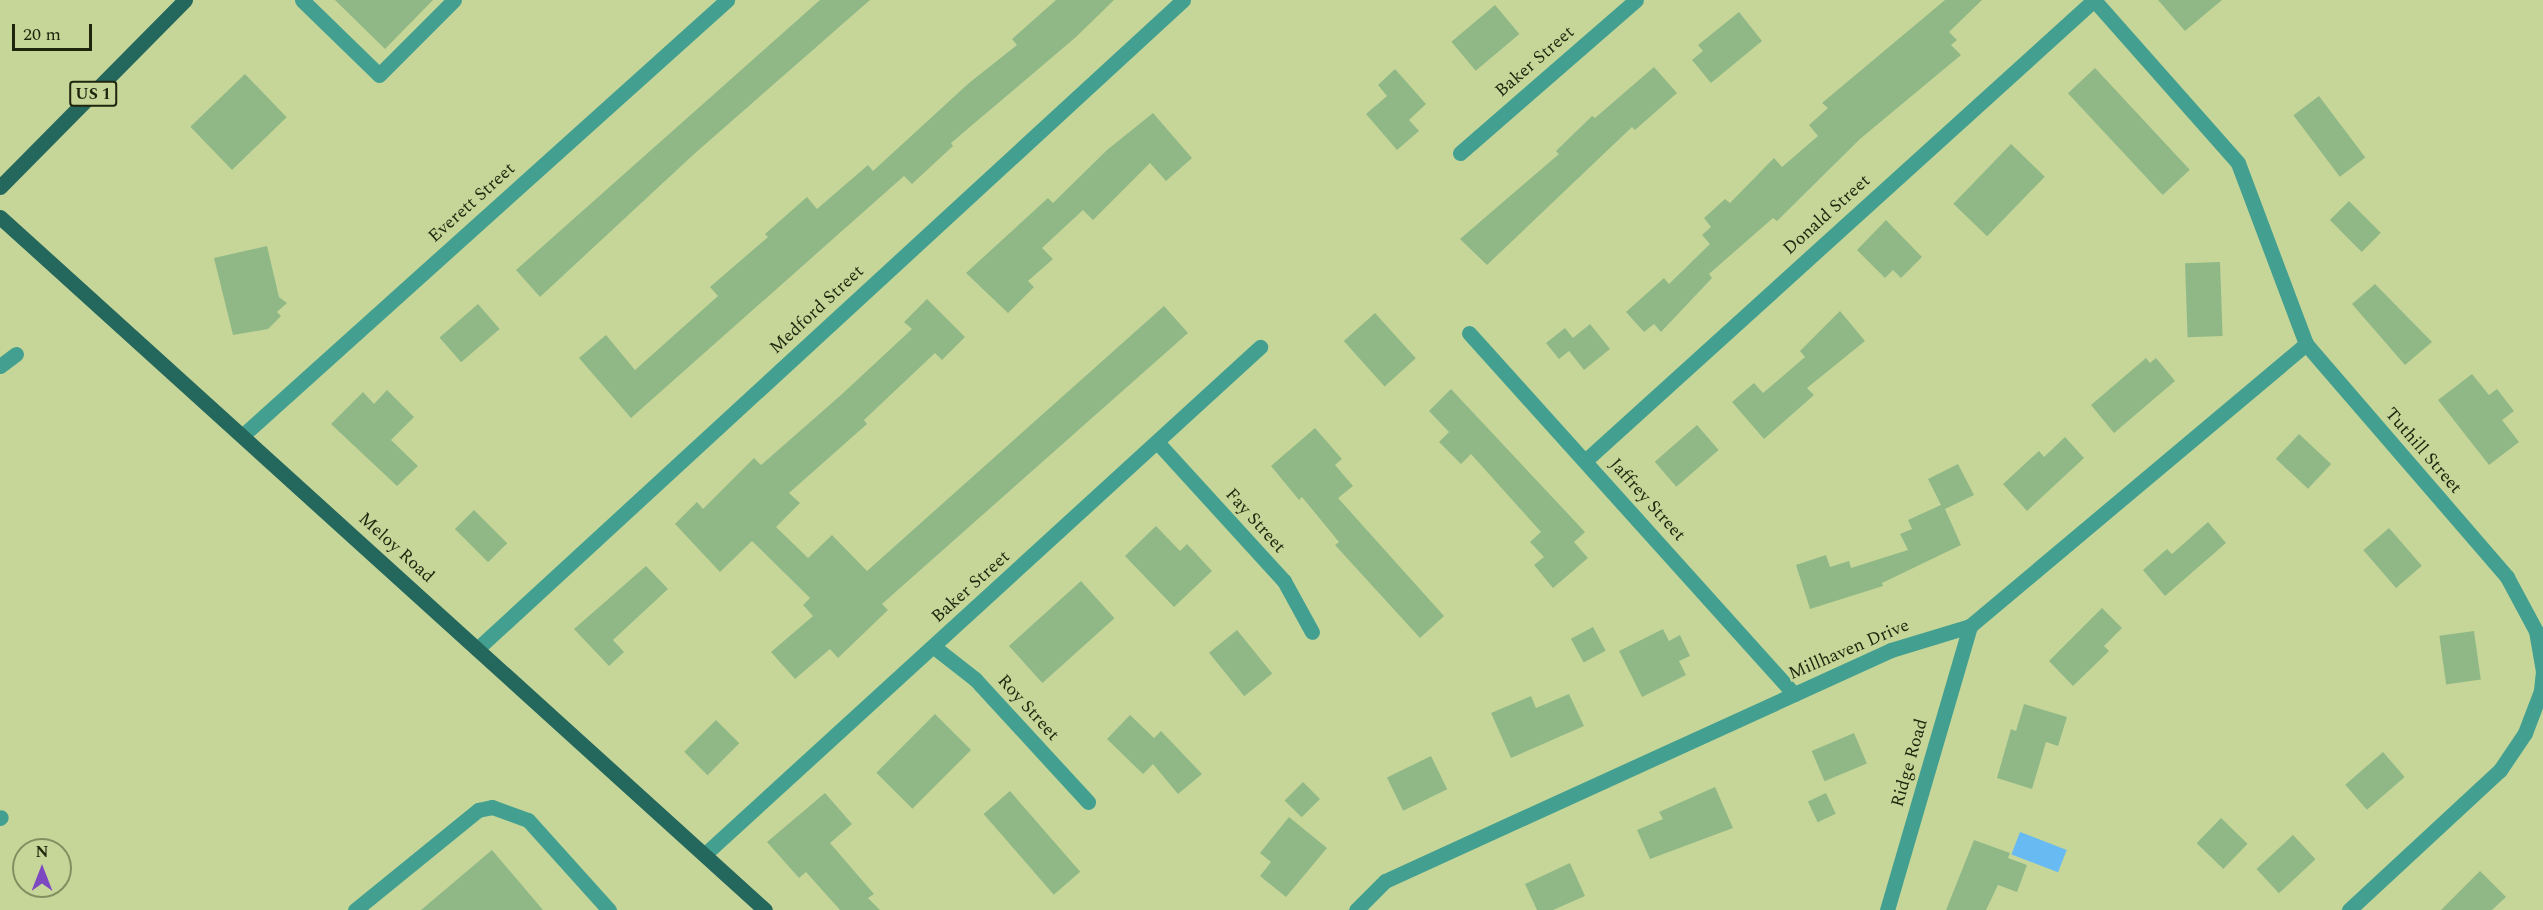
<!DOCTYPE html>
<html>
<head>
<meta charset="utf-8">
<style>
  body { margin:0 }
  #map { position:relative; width:2543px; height:910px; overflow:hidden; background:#c6d699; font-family:Spectral,serif }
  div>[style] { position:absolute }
  .water>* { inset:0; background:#67baf2; transform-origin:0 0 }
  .building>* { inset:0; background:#90b887; transform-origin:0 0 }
  .minor>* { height:15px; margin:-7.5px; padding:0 7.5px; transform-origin:7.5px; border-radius:7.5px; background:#43a090 }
  .major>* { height:15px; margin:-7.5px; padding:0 7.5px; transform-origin:7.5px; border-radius:7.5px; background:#24675c }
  span { translate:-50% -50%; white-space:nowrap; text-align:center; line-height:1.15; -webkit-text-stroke:4.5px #c6d699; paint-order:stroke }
  .shield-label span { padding:2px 4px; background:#c6d699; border:2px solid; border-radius:4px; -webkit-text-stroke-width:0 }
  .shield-label { font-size:16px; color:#1f250d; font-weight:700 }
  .street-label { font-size:18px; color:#1f250d }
  .north { position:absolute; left:12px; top:838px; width:60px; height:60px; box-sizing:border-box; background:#c6d699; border:2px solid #838f61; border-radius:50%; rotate:0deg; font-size:16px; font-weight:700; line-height:24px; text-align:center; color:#1f250d }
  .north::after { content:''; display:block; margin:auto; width:21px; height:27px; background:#7d49c1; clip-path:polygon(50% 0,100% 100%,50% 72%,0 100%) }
  .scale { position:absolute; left:12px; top:24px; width:80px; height:27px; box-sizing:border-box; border:3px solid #1f250d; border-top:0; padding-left:8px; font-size:18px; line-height:21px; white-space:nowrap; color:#1f250d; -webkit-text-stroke:4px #c6d699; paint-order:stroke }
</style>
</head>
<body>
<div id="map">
  <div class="water">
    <div style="left:2020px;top:832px;width:50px;height:24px;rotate:21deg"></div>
  </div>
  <div class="building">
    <div style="clip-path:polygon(335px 0,433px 0,385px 49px)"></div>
    <div style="clip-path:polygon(820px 0,870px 0,693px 155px,540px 297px,516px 270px)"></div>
    <div style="clip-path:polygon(1056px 0,1114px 0,1076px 37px,951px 143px,953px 146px,912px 184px,904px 176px,631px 418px,579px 358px,606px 335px,635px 370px,718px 296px,710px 287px,768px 237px,765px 234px,807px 197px,817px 209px,868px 165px,873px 171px,969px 83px,1017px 45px,1012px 39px)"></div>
    <div style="clip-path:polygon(1945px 0,1982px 0,1949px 32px,1957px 40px,1951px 45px,1961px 55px,1860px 139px,1777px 221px,1773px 218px,1709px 274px,1712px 278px,1661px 332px,1654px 324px,1644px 332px,1626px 312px,1664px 278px,1669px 284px,1710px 244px,1702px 235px,1711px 227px,1704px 218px,1725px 199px,1730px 203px,1774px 158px,1782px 167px,1818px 136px,1809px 125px,1828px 108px,1822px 103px)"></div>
    <div style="clip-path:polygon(2158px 0,2222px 0,2185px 31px)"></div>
    <div style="left:1495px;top:5px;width:38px;height:57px;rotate:50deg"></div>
    <div style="clip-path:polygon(1739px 12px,1762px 41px,1711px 83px,1692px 60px,1703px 51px,1698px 45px)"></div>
    <div style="clip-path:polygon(1654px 67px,1677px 93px,1635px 130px,1632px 127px,1487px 265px,1460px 239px,1559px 154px,1556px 151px,1592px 116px,1595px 118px)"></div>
    <div style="left:2095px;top:68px;width:139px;height:37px;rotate:47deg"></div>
    <div style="clip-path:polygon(1395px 69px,1426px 104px,1409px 120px,1419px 131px,1397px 150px,1366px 114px,1387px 96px,1378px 85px)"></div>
    <div style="left:245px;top:74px;width:60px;height:76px;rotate:46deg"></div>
    <div style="left:2319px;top:96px;width:77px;height:32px;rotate:53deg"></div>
    <div style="clip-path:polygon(1153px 113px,1192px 158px,1166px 181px,1150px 163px,1093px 220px,1083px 210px,1042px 248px,1053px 259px,1028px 281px,1034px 287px,1008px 313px,966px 273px,1048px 198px,1053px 203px,1107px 150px)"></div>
    <div style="left:2011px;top:144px;width:47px;height:83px;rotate:44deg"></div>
    <div style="left:2349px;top:201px;width:45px;height:27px;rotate:45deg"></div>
    <div style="clip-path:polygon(1886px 220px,1922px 257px,1901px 278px,1893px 270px,1885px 278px,1857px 250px)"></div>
    <div style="clip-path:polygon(267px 246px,279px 297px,287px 303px,277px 312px,281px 316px,268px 329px,233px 335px,214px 258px)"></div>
    <div style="left:2220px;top:262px;width:74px;height:35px;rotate:88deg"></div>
    <div style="clip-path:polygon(2375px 284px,2432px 342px,2405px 365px,2352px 304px)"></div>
    <div style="clip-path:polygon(927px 299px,965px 337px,942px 360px,935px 353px,864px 420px,867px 424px,789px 493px,800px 503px,776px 527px,808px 558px,832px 535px,867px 571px,1164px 306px,1188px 333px,882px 604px,888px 610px,838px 658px,830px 649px,795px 679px,771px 652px,813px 616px,803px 605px,810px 598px,752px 541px,720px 572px,675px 524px,697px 502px,703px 509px,754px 458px,761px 465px,841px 395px,912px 329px,904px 322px)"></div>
    <div style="left:478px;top:304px;width:33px;height:51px;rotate:49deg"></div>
    <div style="clip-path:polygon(1840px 311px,1865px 341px,1807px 388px,1814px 395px,1764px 439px,1732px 402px,1754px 383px,1763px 393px,1805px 357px,1800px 351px)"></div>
    <div style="left:1375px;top:313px;width:61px;height:42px;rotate:48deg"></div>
    <div style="clip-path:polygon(1590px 324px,1610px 349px,1584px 370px,1569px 351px,1559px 359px,1546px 343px,1565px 328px,1573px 338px)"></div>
    <div style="clip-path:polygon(2146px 358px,2150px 363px,2156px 358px,2175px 381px,2114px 433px,2091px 405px)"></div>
    <div style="clip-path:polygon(2472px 374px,2489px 395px,2497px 389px,2514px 411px,2502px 420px,2519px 442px,2489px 465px,2438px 400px)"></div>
    <div style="clip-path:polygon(1451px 389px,1585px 532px,1574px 542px,1588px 558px,1553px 588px,1534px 565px,1544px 557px,1530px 542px,1541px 532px,1471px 454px,1461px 464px,1439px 442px,1449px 432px,1429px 411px)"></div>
    <div style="clip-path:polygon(387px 390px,414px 417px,391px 440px,418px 466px,397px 486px,331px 424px,363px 392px,374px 404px)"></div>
    <div style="left:1697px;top:425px;width:33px;height:56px;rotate:49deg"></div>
    <div style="clip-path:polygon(1315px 428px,1342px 459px,1335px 465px,1353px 486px,1338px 498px,1444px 616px,1420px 638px,1335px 545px,1339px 542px,1302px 497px,1299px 500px,1271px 466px)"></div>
    <div style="left:2299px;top:434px;width:44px;height:34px;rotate:43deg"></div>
    <div style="clip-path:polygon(2065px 437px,2084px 458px,2027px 511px,2003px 484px,2039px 451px,2044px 457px)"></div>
    <div style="clip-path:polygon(1958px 464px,1974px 495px,1945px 509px,1961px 545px,1882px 583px,1883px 586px,1810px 609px,1796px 565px,1826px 555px,1830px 567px,1849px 561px,1851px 568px,1908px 550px,1900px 534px,1912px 529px,1908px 520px,1941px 505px,1928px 479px)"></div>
    <div style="left:474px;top:510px;width:47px;height:27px;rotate:45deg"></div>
    <div style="clip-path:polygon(2208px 522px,2226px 543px,2165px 596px,2143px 570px,2167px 549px,2172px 554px)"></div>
    <div style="clip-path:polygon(1156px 526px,1180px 551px,1187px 544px,1212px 571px,1174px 607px,1125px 556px)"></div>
    <div style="left:2389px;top:528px;width:50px;height:34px;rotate:49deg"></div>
    <div style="clip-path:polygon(646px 566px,668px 589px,613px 640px,624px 652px,609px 666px,574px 629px)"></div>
    <div style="left:1081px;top:581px;width:50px;height:97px;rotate:48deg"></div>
    <div style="clip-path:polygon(2102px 608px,2122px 628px,2104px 646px,2109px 651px,2073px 686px,2049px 661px)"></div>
    <div style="left:1593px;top:627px;width:27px;height:25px;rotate:62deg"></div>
    <div style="clip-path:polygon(1663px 629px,1669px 641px,1680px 635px,1690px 656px,1679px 661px,1686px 675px,1642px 697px,1619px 651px)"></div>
    <div style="left:1237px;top:630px;width:56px;height:36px;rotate:51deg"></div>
    <div style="left:2474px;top:631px;width:49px;height:35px;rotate:82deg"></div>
    <div style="clip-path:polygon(1569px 694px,1584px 726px,1511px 758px,1491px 713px,1531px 696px,1536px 708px)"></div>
    <div style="clip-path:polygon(2024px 704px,2067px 717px,2058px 746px,2046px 742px,2032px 789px,1997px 778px,2011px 729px,2016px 731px)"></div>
    <div style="left:935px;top:714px;width:51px;height:83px;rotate:45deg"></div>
    <div style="clip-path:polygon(1130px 715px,1154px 738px,1161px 731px,1202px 774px,1178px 794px,1153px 764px,1143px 774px,1107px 739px)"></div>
    <div style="left:716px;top:720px;width:33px;height:45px;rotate:45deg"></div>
    <div style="left:1854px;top:733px;width:33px;height:46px;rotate:67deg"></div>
    <div style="left:2383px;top:752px;width:33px;height:50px;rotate:49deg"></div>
    <div style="left:1431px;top:756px;width:37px;height:49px;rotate:64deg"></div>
    <div style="left:1303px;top:782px;width:24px;height:26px;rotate:45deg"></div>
    <div style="clip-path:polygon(1715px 787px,1733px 828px,1650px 859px,1637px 830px,1663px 819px,1659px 812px)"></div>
    <div style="left:1010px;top:791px;width:107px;height:35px;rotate:49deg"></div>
    <div style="clip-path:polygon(825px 793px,852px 824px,830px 843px,874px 894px,868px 898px,880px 910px,840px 910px,806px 872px,799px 878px,767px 842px)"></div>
    <div style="left:1826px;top:793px;width:23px;height:20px;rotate:65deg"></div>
    <div style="clip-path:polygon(1289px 817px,1327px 848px,1286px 897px,1260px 876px,1271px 862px,1260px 853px)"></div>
    <div style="left:2221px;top:818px;width:37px;height:35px;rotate:44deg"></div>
    <div style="left:2293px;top:835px;width:33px;height:50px;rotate:47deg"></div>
    <div style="clip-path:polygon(1974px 840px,2010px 853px,2008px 858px,2027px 865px,2017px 892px,1998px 885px,1986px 910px,1946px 910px)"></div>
    <div style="clip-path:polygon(492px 850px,543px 910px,421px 910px)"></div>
    <div style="clip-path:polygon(1570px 863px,1585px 896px,1553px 910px,1537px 910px,1525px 884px)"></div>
    <div style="clip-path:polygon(2480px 871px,2506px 897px,2492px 910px,2441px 910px)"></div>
  </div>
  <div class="minor">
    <div style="left:302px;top:0;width:107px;rotate:44.2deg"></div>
    <div style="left:379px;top:75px;width:106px;rotate:-45deg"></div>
    <div style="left:2094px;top:0;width:217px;rotate:48.5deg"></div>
    <div style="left:2238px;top:163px;width:193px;rotate:69.4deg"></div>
    <div style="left:2306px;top:344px;width:308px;rotate:49.2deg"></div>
    <div style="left:2507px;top:577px;width:61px;rotate:61.8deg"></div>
    <div style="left:2536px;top:631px;width:41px;rotate:80.1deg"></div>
    <div style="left:2543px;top:671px;width:20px;rotate:96deg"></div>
    <div style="left:2541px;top:691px;width:45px;rotate:110.9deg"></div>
    <div style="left:2525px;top:733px;width:45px;rotate:124deg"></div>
    <div style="left:2500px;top:770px;width:206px;rotate:137.2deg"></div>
    <div style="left:1460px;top:153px;width:233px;rotate:-41deg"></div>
    <div style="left:1469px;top:333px;width:486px;rotate:48deg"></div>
    <div style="left:0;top:366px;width:20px;rotate:-37deg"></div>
    <div style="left:243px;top:435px;width:651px;rotate:-41.95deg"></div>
    <div style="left:1158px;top:443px;width:187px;rotate:47.6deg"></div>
    <div style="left:1284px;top:581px;width:58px;rotate:61.2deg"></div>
    <div style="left:1586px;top:460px;width:685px;rotate:-42.16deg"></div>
    <div style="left:934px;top:647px;width:52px;rotate:38deg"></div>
    <div style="left:975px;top:679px;width:167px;rotate:47.4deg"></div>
    <div style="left:477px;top:649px;width:959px;rotate:-42.59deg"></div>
    <div style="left:0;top:818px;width:1px;rotate:-45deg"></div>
    <div style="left:705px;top:854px;width:752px;rotate:-42.41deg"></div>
    <div style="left:355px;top:910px;width:159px;rotate:-39.1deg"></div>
    <div style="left:478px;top:810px;width:14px;rotate:-12deg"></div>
    <div style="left:492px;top:807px;width:38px;rotate:20deg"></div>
    <div style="left:528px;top:820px;width:121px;rotate:48deg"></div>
    <div style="left:1356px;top:910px;width:41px;rotate:-45deg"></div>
    <div style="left:1385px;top:881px;width:556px;rotate:-24.54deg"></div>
    <div style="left:1891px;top:650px;width:83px;rotate:-16.9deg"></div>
    <div style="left:1970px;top:626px;width:439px;rotate:-40deg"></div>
    <div style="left:1887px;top:910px;width:296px;rotate:-73.7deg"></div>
  </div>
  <div class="major">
    <div style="left:0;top:187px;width:263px;rotate:-45.3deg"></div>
    <div style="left:0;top:217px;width:1032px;rotate:42.17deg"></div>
  </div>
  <div class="shield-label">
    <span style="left:93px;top:94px">US 1</span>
  </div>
  <div class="street-label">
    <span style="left:1535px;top:62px;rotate:-41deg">Baker Street</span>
    <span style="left:472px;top:203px;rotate:-42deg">Everett Street</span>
    <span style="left:1827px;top:215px;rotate:-42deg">Donald Street</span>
    <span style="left:817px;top:310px;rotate:-43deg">Medford Street</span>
    <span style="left:2423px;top:451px;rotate:49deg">Tuthill Street</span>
    <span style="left:1647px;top:500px;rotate:48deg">Jaffrey Street</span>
    <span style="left:1255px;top:521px;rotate:48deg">Fay Street</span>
    <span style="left:396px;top:548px;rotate:42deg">Meloy Road</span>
    <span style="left:971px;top:587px;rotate:-42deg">Baker Street</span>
    <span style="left:1849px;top:650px;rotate:-23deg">Millhaven Drive</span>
    <span style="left:1028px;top:708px;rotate:48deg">Roy Street</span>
    <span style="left:1910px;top:763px;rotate:-74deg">Ridge Road</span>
  </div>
  <div class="north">N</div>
  <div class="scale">20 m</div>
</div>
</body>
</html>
